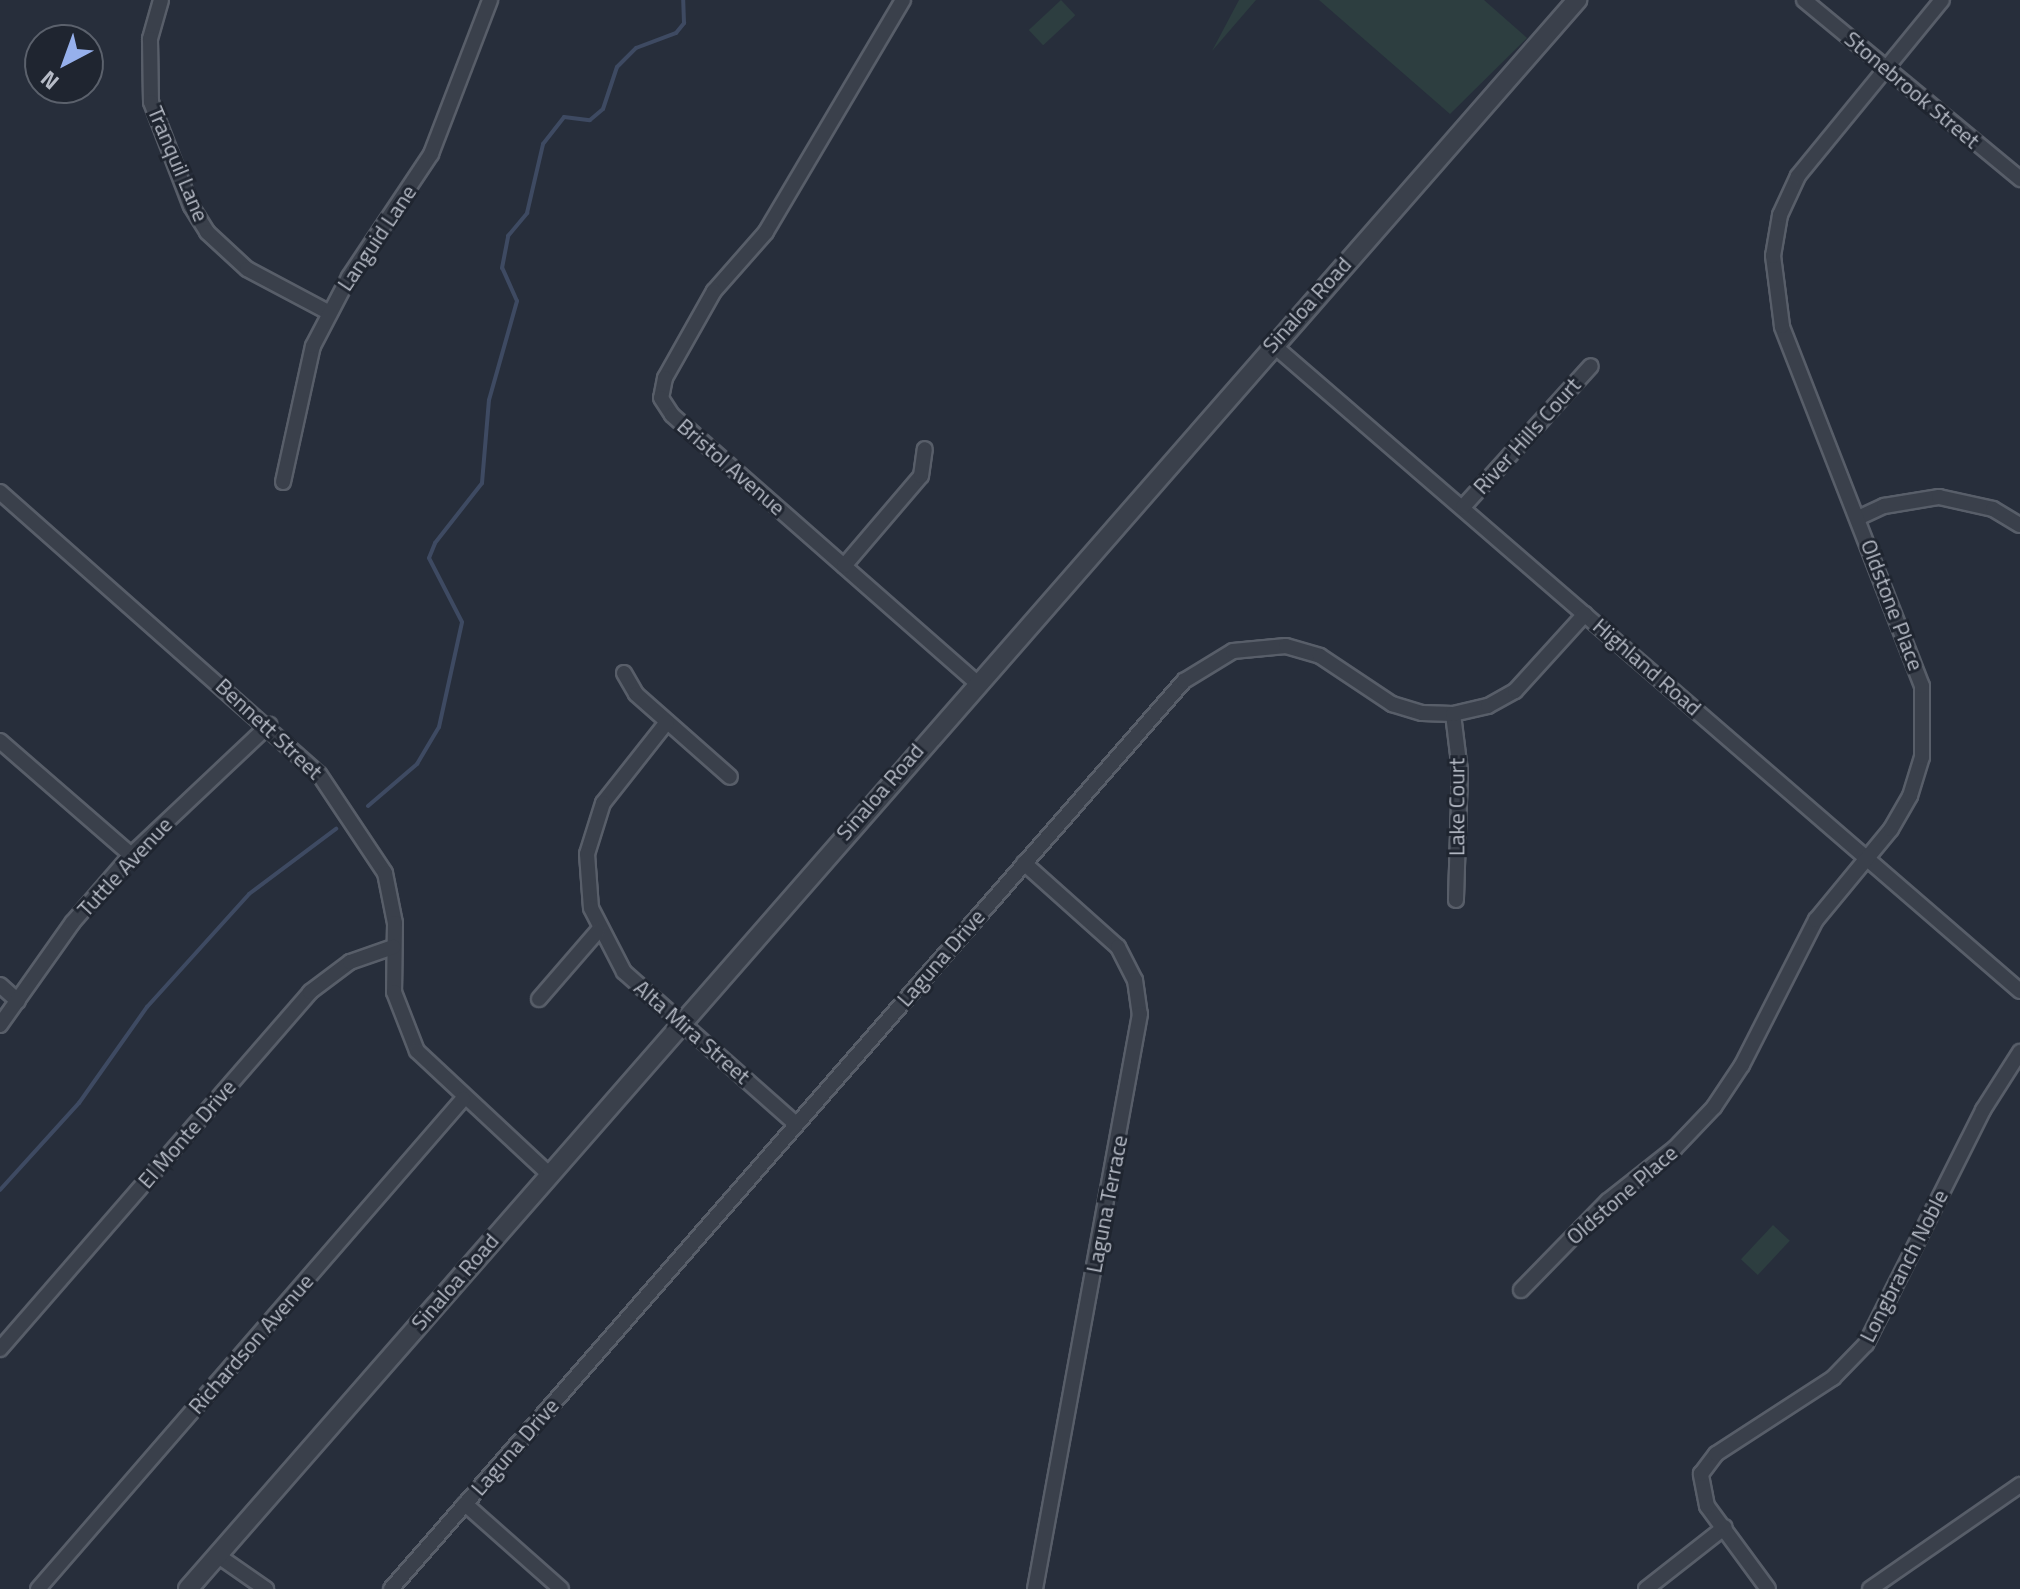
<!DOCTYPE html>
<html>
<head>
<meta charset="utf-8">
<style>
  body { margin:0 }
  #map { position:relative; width:2020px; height:1589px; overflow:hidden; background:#272e3b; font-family:"Titillium Web",sans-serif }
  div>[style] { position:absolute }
  .green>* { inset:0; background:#2d3e40; transform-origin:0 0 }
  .stream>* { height:4px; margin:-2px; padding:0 2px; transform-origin:2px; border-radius:2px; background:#3e4a62 }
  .roads { filter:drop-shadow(2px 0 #585e69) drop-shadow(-2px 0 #585e69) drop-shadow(0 2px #585e69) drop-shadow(0 -2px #585e69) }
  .minor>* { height:14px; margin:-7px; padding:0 7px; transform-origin:7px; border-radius:7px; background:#3a404b }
  .tertiary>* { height:18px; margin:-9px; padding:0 9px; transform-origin:9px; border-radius:9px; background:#3a404b }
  span { translate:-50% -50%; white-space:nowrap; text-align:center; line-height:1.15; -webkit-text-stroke:6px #1f2530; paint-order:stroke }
  .street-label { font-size:22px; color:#b6bbc6 }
  .north { position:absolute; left:24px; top:24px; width:80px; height:80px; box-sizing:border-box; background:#1f2530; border:2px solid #5b616c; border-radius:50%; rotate:221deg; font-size:22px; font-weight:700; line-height:32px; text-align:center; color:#b6bbc6 }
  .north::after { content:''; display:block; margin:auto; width:28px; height:36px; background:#96b0ec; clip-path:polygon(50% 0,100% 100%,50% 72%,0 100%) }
</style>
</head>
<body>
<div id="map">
  <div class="green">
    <div style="left:1061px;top:0;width:21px;height:44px;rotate:47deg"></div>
    <div style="clip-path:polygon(1239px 0,1256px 0,1212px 51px)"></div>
    <div style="clip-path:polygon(1319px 0,1484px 0,1527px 38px,1450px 114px)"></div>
    <div style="left:1773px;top:1225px;width:23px;height:47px;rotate:43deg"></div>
  </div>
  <div class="stream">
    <div style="left:368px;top:806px;width:65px;rotate:-40.6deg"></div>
    <div style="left:417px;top:764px;width:43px;rotate:-59.3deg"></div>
    <div style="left:439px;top:727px;width:107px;rotate:-77.6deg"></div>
    <div style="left:462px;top:622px;width:72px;rotate:-117.3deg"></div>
    <div style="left:429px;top:558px;width:16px;rotate:-68deg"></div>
    <div style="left:435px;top:543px;width:76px;rotate:-51.9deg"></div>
    <div style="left:482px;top:483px;width:83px;rotate:-85.2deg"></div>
    <div style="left:489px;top:400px;width:103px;rotate:-74.2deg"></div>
    <div style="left:517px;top:301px;width:36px;rotate:-114deg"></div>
    <div style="left:502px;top:268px;width:33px;rotate:-79deg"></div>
    <div style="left:508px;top:236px;width:30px;rotate:-50deg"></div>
    <div style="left:527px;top:213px;width:71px;rotate:-76.9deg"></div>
    <div style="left:543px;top:144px;width:34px;rotate:-52deg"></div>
    <div style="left:564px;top:117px;width:26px;rotate:7deg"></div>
    <div style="left:590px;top:120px;width:17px;rotate:-40deg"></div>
    <div style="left:603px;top:109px;width:44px;rotate:-71.6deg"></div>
    <div style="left:617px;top:67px;width:27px;rotate:-45deg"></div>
    <div style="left:636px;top:48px;width:43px;rotate:-20.6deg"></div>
    <div style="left:676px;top:33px;width:13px;rotate:-51deg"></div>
    <div style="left:684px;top:23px;width:23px;rotate:-92deg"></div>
    <div style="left:0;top:1190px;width:118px;rotate:-47.8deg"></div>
    <div style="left:79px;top:1103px;width:118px;rotate:-54.7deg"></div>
    <div style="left:147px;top:1007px;width:152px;rotate:-47.9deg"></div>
    <div style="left:249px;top:894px;width:109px;rotate:-36.8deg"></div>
  </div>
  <div class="roads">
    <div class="minor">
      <div style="left:161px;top:0;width:41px;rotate:105.8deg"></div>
      <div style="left:150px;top:39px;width:63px;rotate:89.1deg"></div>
      <div style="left:151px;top:102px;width:111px;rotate:69deg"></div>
      <div style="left:191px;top:206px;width:31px;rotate:58deg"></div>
      <div style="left:207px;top:232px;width:54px;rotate:42.8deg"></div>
      <div style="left:247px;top:269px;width:92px;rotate:28deg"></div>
      <div style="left:903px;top:0;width:269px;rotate:120.6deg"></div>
      <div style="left:766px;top:232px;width:79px;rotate:131.4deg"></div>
      <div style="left:714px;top:291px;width:100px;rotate:119.4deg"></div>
      <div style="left:665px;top:378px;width:20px;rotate:101deg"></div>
      <div style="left:661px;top:398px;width:20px;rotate:57deg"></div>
      <div style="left:672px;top:415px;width:406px;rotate:41.3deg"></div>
      <div style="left:1804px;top:0;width:281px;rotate:39.6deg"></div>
      <div style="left:1272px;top:344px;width:989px;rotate:40.86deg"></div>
      <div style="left:283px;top:482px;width:139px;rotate:-77.6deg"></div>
      <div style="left:313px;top:346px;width:78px;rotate:-62.4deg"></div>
      <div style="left:349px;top:277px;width:148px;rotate:-56.3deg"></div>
      <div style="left:431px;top:154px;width:165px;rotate:-69deg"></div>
      <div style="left:0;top:492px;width:426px;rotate:41.5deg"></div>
      <div style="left:319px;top:774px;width:119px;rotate:56.3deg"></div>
      <div style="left:385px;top:873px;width:51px;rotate:78.7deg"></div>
      <div style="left:395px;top:923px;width:69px;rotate:90.8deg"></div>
      <div style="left:394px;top:992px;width:63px;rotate:68.7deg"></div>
      <div style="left:417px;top:1051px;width:180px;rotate:43deg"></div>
      <div style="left:1463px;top:507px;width:190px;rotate:-47.8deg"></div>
      <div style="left:1858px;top:518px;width:29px;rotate:-25deg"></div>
      <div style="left:1884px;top:506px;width:56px;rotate:-9.3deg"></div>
      <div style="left:1939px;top:497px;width:55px;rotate:12.5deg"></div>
      <div style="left:1993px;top:509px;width:31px;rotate:31deg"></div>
      <div style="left:844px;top:566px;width:118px;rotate:-49.5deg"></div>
      <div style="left:921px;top:476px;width:27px;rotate:-82deg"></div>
      <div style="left:624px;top:673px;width:24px;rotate:60deg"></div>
      <div style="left:636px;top:694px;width:125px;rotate:41.4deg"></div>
      <div style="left:1453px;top:714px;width:57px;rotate:83deg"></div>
      <div style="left:1460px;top:771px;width:129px;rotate:91.8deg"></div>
      <div style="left:667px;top:722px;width:103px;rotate:128.3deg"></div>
      <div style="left:603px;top:803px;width:53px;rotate:107.4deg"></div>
      <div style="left:587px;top:854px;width:54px;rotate:85.8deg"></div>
      <div style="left:591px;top:908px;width:72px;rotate:62.7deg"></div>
      <div style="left:624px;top:972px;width:230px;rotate:41.5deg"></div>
      <div style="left:0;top:741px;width:174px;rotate:41deg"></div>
      <div style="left:1024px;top:863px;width:126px;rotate:41.8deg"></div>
      <div style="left:1118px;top:947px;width:37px;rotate:63deg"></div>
      <div style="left:1135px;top:980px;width:34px;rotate:82deg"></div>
      <div style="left:1140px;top:1014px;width:585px;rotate:100.35deg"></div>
      <div style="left:0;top:985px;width:24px;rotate:42deg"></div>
      <div style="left:539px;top:999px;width:90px;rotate:-49.1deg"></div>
      <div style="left:0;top:1025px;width:126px;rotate:-54.7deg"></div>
      <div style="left:73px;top:922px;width:89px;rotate:-49.1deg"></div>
      <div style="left:131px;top:855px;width:190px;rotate:-43.3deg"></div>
      <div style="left:1521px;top:1290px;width:124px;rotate:-45.7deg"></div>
      <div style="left:1608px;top:1201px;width:85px;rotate:-38.3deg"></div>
      <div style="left:1675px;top:1148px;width:57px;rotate:-46.4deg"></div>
      <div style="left:1714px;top:1107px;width:50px;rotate:-56.3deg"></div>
      <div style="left:1742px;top:1065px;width:163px;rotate:-63deg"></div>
      <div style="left:1816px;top:920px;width:118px;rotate:-50.5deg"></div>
      <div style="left:1891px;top:829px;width:38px;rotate:-60deg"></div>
      <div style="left:1910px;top:796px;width:41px;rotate:-72.9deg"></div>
      <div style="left:1922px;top:757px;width:71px;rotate:-90deg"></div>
      <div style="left:1922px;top:686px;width:386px;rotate:-111.3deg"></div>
      <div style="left:1782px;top:326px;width:71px;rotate:-97.3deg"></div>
      <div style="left:1773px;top:256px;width:42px;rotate:-80.3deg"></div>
      <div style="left:1780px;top:215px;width:43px;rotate:-65.2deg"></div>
      <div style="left:1798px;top:176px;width:227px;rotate:-50.7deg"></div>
      <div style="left:0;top:1349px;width:473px;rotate:-49deg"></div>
      <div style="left:310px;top:992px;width:50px;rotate:-36.9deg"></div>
      <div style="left:350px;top:962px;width:46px;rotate:-19.2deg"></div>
      <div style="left:465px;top:1504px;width:128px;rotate:41.5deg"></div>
      <div style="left:217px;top:1555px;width:60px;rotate:34.8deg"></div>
      <div style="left:38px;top:1589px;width:649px;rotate:-49.06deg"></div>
      <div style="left:391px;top:1589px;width:1206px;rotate:-48.87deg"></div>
      <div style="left:1184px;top:681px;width:57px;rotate:-31.5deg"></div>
      <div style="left:1233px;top:651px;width:53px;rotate:-5.4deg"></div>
      <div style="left:1286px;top:646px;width:35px;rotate:16deg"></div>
      <div style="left:1320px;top:656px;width:87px;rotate:33.7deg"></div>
      <div style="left:1392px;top:704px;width:31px;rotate:17deg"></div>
      <div style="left:1422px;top:713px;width:31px;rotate:2deg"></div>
      <div style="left:1453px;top:714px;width:36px;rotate:-13deg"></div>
      <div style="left:1488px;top:706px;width:31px;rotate:-29deg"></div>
      <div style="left:1515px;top:691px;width:104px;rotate:-47.7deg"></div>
      <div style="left:1646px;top:1589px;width:100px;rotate:-38.1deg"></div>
      <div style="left:1768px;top:1589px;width:103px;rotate:-126.3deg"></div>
      <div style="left:1707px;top:1506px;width:33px;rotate:-101deg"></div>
      <div style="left:1701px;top:1474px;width:25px;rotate:-53deg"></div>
      <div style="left:1716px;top:1454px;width:140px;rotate:-33deg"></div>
      <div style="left:1833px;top:1378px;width:47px;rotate:-45.9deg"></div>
      <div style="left:1866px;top:1344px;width:262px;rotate:-63.4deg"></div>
      <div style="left:1983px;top:1110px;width:69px;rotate:-57.5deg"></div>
      <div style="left:1870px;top:1589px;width:183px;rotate:-34.7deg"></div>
    </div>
    <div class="tertiary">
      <div style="left:188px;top:1589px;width:2111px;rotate:-48.84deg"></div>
    </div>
  </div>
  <div class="street-label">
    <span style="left:1912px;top:90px;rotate:40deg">Stonebrook Street</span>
    <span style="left:178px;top:164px;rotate:67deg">Tranquil Lane</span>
    <span style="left:377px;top:238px;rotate:-56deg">Languid Lane</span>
    <span style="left:1307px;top:305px;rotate:-48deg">Sinaloa Road</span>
    <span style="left:1527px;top:436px;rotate:-48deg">River Hills Court</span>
    <span style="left:731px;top:467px;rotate:41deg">Bristol Avenue</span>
    <span style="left:1892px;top:605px;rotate:69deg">Oldstone Place</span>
    <span style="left:1647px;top:667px;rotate:41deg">Highland Road</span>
    <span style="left:269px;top:729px;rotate:43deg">Bennett Street</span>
    <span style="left:880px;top:792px;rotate:-49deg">Sinaloa Road</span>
    <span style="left:1457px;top:807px;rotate:-90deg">Lake Court</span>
    <span style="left:125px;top:867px;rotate:-47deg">Tuttle Avenue</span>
    <span style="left:941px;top:958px;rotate:-49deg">Laguna Drive</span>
    <span style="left:692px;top:1032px;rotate:41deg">Alta Mira Street</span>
    <span style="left:187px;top:1134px;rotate:-49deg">El Monte Drive</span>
    <span style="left:1622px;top:1195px;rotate:-41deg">Oldstone Place</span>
    <span style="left:1107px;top:1204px;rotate:-79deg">Laguna Terrace</span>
    <span style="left:1904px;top:1266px;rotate:-63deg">Longbranch Noble</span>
    <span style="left:455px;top:1282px;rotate:-49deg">Sinaloa Road</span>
    <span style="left:251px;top:1344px;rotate:-49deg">Richardson Avenue</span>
    <span style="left:515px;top:1447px;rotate:-49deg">Laguna Drive</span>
  </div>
  <div class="north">N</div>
</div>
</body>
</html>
